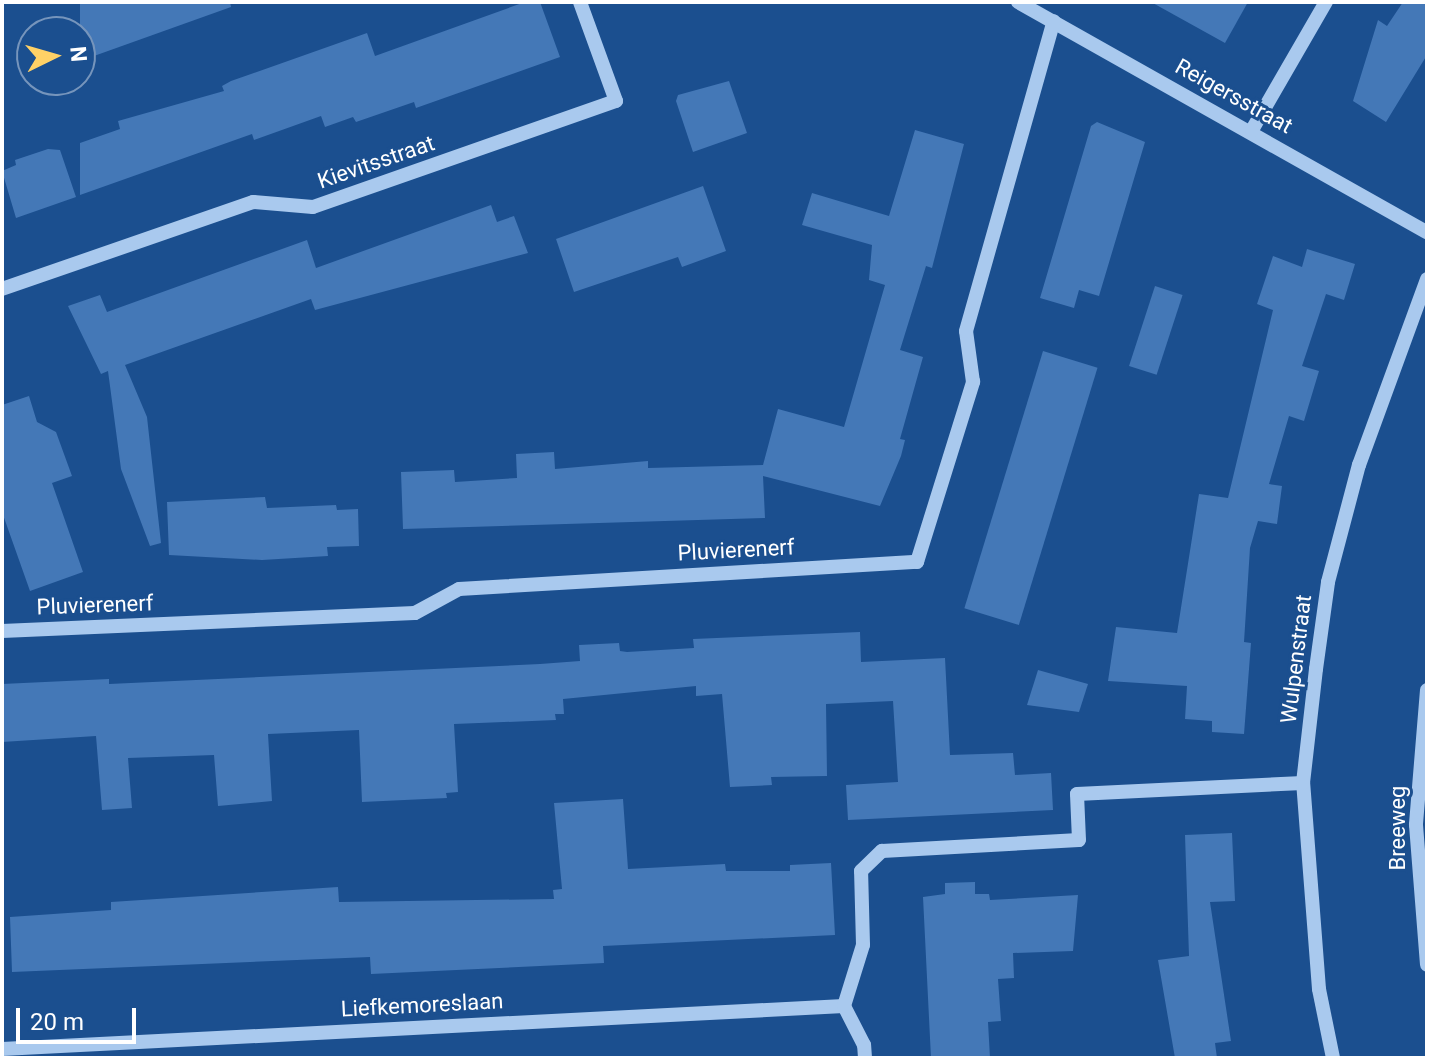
<!DOCTYPE html>
<html>
<head>
<meta charset="utf-8">
<style>
  body { margin:0 }
  #map { position:relative; width:1429px; height:1060px; overflow:hidden; background:#1b4f8f; font-family:Roboto,sans-serif }
  div>[style] { position:absolute }
  .building>* { inset:0; background:#4478b7; transform-origin:0 0 }
  .minor>* { height:14px; margin:-7px; padding:0 7px; transform-origin:7px; border-radius:7px; background:#a9c9ee }
  span { translate:-50% -50%; white-space:nowrap; text-align:center; line-height:1.15; -webkit-text-stroke:6px #1b4f8f; paint-order:stroke }
  .street-label { font-size:22px; color:#fff }
  .frame { position:absolute; inset:0; border:4px solid #fff; pointer-events:none }
  .north { position:absolute; left:16px; top:16px; width:80px; height:80px; box-sizing:border-box; background:#1b4f8f; border:2px solid #7695bc; border-radius:50%; rotate:85deg; font-size:22px; font-weight:700; line-height:32px; text-align:center; color:#fff }
  .north::after { content:''; display:block; margin:auto; width:28px; height:36px; background:#ffd166; clip-path:polygon(50% 0,100% 100%,50% 72%,0 100%) }
  .scale { position:absolute; left:16px; top:1008px; width:120px; height:36px; box-sizing:border-box; border:4px solid #fff; border-top:0; padding-left:10px; font-size:24px; line-height:28px; white-space:nowrap; color:#fff; -webkit-text-stroke:6px #1b4f8f; paint-order:stroke }
</style>
</head>
<body>
<div id="map">
  <div class="building">
    <div style="clip-path:polygon(80px 2px,230px 2px,231px 7px,80px 61px)"></div>
    <div style="clip-path:polygon(525px 2px,540px 2px,560px 57px,416px 108px,414px 102px,356px 122px,353px 117px,325px 127px,321px 116px,254px 140px,252px 134px,80px 195px,80px 143px,120px 129px,118px 121px,224px 91px,222px 86px,231px 81px,367px 33px,375px 56px)"></div>
    <div style="clip-path:polygon(1151px 2px,1248px 2px,1225px 43px)"></div>
    <div style="clip-path:polygon(1403px 2px,1427px 2px,1427px 55px,1386px 122px,1353px 101px,1378px 20px,1387px 26px)"></div>
    <div style="clip-path:polygon(729px 81px,747px 133px,693px 152px,676px 101px,678px 95px)"></div>
    <div style="clip-path:polygon(1097px 122px,1145px 142px,1099px 296px,1079px 290px,1074px 308px,1040px 298px,1091px 126px)"></div>
    <div style="clip-path:polygon(915px 130px,964px 144px,932px 268px,926px 266px,900px 350px,923px 357px,900px 439px,905px 440px,901px 456px,880px 506px,763px 476px,765px 518px,403px 529px,401px 472px,454px 470px,455px 482px,517px 478px,516px 454px,554px 452px,555px 469px,648px 461px,648px 468px,763px 465px,778px 409px,844px 427px,885px 285px,869px 280px,872px 245px,802px 225px,812px 193px,889px 216px)"></div>
    <div style="clip-path:polygon(48px 149px,60px 150px,76px 197px,16px 218px,2px 171px,16px 165px,15px 160px)"></div>
    <div style="clip-path:polygon(703px 186px,726px 251px,682px 267px,678px 257px,574px 292px,556px 239px)"></div>
    <div style="clip-path:polygon(491px 205px,497px 222px,514px 216px,528px 253px,315px 310px,311px 299px,125px 365px,147px 417px,161px 543px,150px 546px,121px 469px,108px 371px,101px 374px,68px 306px,100px 295px,107px 312px,307px 240px,316px 268px)"></div>
    <div style="clip-path:polygon(1307px 249px,1355px 264px,1344px 300px,1326px 294px,1302px 366px,1319px 371px,1304px 421px,1289px 416px,1269px 484px,1282px 486px,1277px 524px,1258px 521px,1250px 548px,1244px 642px,1251px 643px,1244px 734px,1212px 732px,1212px 721px,1185px 719px,1187px 686px,1108px 681px,1116px 627px,1177px 633px,1199px 494px,1228px 498px,1273px 310px,1257px 304px,1273px 256px,1302px 267px)"></div>
    <div style="left:1155px;top:286px;width:29px;height:84px;rotate:18deg"></div>
    <div style="left:1043px;top:351px;width:57px;height:269px;rotate:17deg"></div>
    <div style="clip-path:polygon(29px 396px,37px 422px,56px 432px,72px 476px,52px 483px,83px 572px,30px 591px,2px 512px,2px 405px)"></div>
    <div style="clip-path:polygon(265px 497px,267px 508px,336px 505px,337px 510px,358px 509px,359px 546px,327px 547px,328px 556px,262px 560px,169px 555px,167px 502px)"></div>
    <div style="clip-path:polygon(860px 632px,861px 662px,945px 658px,950px 755px,1013px 753px,1015px 775px,1051px 773px,1053px 810px,848px 820px,846px 785px,898px 782px,893px 701px,826px 704px,827px 776px,771px 777px,772px 785px,730px 787px,722px 694px,696px 696px,696px 686px,563px 699px,564px 714px,555px 714px,556px 720px,454px 724px,458px 792px,446px 793px,447px 798px,362px 802px,359px 730px,268px 734px,272px 801px,218px 806px,214px 755px,128px 758px,132px 808px,102px 810px,96px 736px,2px 742px,2px 684px,109px 679px,109px 684px,540px 664px,580px 661px,579px 645px,619px 643px,620px 651px,627px 652px,694px 648px,693px 639px)"></div>
    <div style="clip-path:polygon(1038px 670px,1088px 684px,1079px 712px,1027px 705px)"></div>
    <div style="clip-path:polygon(623px 799px,628px 869px,725px 864px,726px 871px,790px 871px,790px 865px,831px 863px,835px 935px,603px 946px,604px 963px,371px 974px,370px 957px,12px 972px,10px 917px,111px 910px,111px 902px,338px 887px,339px 902px,554px 899px,553px 890px,562px 889px,554px 803px)"></div>
    <div style="clip-path:polygon(1232px 833px,1235px 901px,1210px 902px,1231px 1041px,1215px 1043px,1217px 1058px,1175px 1058px,1158px 960px,1189px 956px,1185px 835px)"></div>
    <div style="clip-path:polygon(975px 882px,975px 894px,989px 894px,990px 900px,1078px 895px,1073px 951px,1013px 953px,1014px 978px,998px 979px,1001px 1021px,988px 1022px,990px 1058px,931px 1058px,923px 897px,945px 894px,945px 883px)"></div>
  </div>
  <div class="minor">
    <div style="left:1018px;top:2px;width:469px;rotate:29.4deg"></div>
    <div style="left:1252px;top:130px;width:148px;rotate:-60deg"></div>
    <div style="left:2px;top:289px;width:266px;rotate:-19.1deg"></div>
    <div style="left:253px;top:202px;width:60px;rotate:4.8deg"></div>
    <div style="left:313px;top:207px;width:321px;rotate:-19.3deg"></div>
    <div style="left:616px;top:101px;width:105px;rotate:-110deg"></div>
    <div style="left:2px;top:631px;width:413px;rotate:-2.5deg"></div>
    <div style="left:415px;top:613px;width:50px;rotate:-28.6deg"></div>
    <div style="left:459px;top:589px;width:459px;rotate:-3.4deg"></div>
    <div style="left:917px;top:562px;width:189px;rotate:-72.7deg"></div>
    <div style="left:973px;top:382px;width:51px;rotate:-97.8deg"></div>
    <div style="left:966px;top:331px;width:322px;rotate:-74.2deg"></div>
    <div style="left:1427px;top:690px;width:135px;rotate:94.7deg"></div>
    <div style="left:1416px;top:825px;width:140px;rotate:85.5deg"></div>
    <div style="left:2px;top:1049px;width:843px;rotate:-2.92deg"></div>
    <div style="left:865px;top:1058px;width:13px;rotate:-94deg"></div>
    <div style="left:864px;top:1045px;width:44px;rotate:-117.1deg"></div>
    <div style="left:844px;top:1006px;width:64px;rotate:-72.7deg"></div>
    <div style="left:863px;top:945px;width:74px;rotate:-91.5deg"></div>
    <div style="left:861px;top:871px;width:29px;rotate:-44deg"></div>
    <div style="left:882px;top:851px;width:197px;rotate:-3.2deg"></div>
    <div style="left:1079px;top:840px;width:46px;rotate:-92.5deg"></div>
    <div style="left:1077px;top:794px;width:226px;rotate:-2.8deg"></div>
    <div style="left:1333px;top:1058px;width:70px;rotate:-101.5deg"></div>
    <div style="left:1319px;top:989px;width:207px;rotate:-94.4deg"></div>
    <div style="left:1303px;top:783px;width:115px;rotate:-83.5deg"></div>
    <div style="left:1316px;top:669px;width:88px;rotate:-82.1deg"></div>
    <div style="left:1328px;top:582px;width:121px;rotate:-75.2deg"></div>
    <div style="left:1359px;top:465px;width:198px;rotate:-69.9deg"></div>
  </div>
  <div class="street-label">
    <span style="left:1234px;top:96px;rotate:29deg">Reigersstraat</span>
    <span style="left:376px;top:162px;rotate:-19deg">Kievitsstraat</span>
    <span style="left:736px;top:550px;rotate:-3deg">Pluvierenerf</span>
    <span style="left:95px;top:605px;rotate:-2deg">Pluvierenerf</span>
    <span style="left:1296px;top:659px;rotate:-83deg">Wulpenstraat</span>
    <span style="left:1398px;top:828px;rotate:-90deg">Breeweg</span>
    <span style="left:422px;top:1005px;rotate:-3deg">Liefkemoreslaan</span>
  </div>
  <div class="frame"></div>
  <div class="north">N</div>
  <div class="scale">20 m</div>
</div>
</body>
</html>
